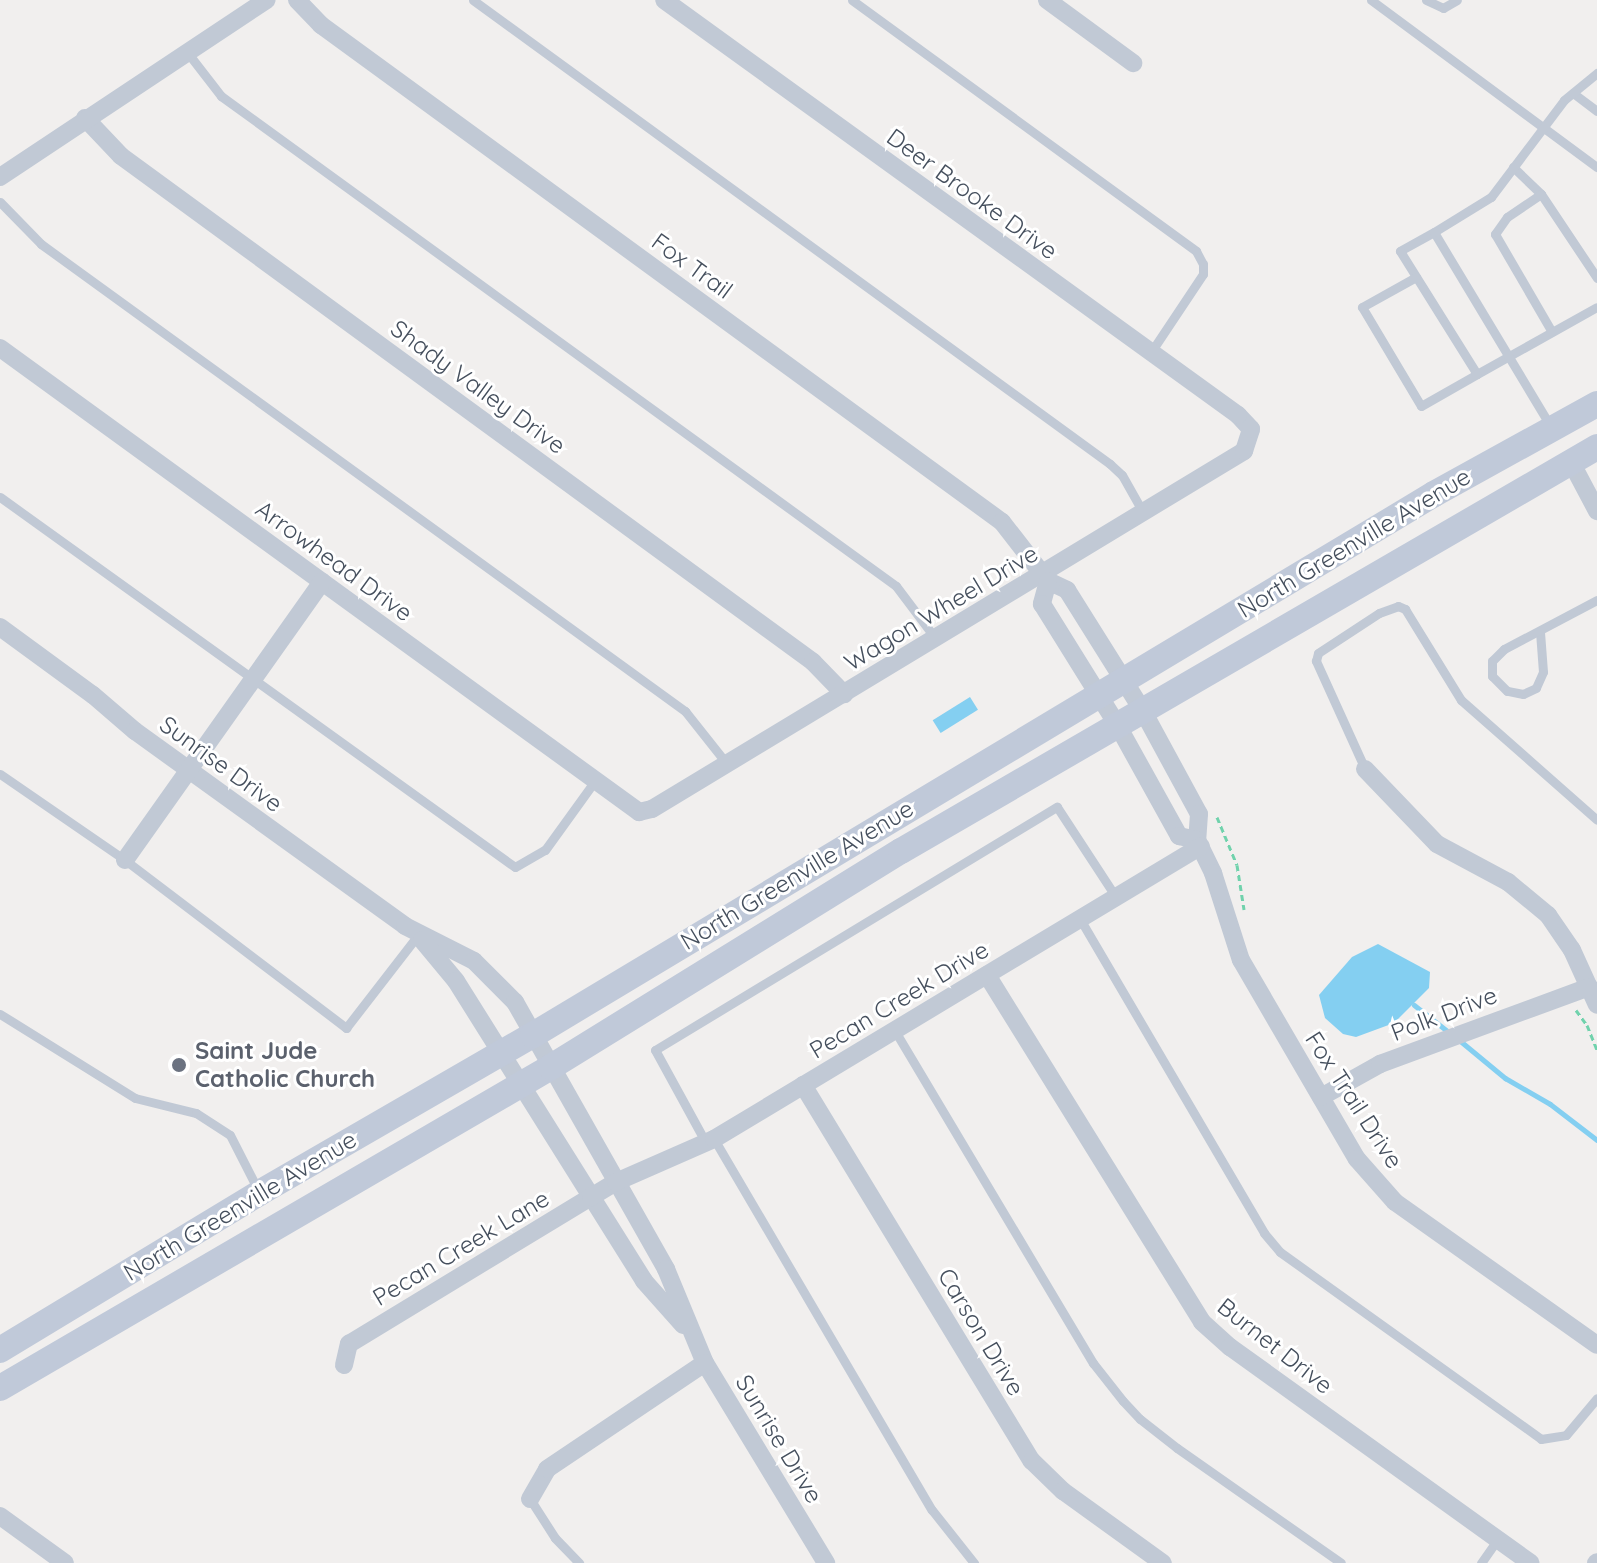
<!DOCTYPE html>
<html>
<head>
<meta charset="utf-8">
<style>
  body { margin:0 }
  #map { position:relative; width:1597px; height:1563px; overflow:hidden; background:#f1efee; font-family:Quicksand,sans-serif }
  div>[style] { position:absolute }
  .water>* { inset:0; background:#84cff1; transform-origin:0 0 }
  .stream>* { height:5px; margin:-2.5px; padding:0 2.5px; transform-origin:2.5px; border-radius:2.5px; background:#84cff1 }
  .path>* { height:3px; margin-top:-1.5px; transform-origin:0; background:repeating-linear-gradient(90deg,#70d2ac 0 6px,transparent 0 10px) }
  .lane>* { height:9px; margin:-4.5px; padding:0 4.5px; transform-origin:4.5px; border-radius:4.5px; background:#c1c9d5 }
  .street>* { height:18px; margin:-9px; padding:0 9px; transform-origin:9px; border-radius:9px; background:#c1c9d5 }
  .secondary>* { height:26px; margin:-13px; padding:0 13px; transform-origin:13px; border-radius:13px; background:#c0c9d9 }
  .dots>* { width:22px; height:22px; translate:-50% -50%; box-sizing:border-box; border:4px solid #fff; border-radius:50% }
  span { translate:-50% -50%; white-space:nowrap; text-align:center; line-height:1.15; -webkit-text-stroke:6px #fff; paint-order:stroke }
  .street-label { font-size:24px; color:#454f5d }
  .worship-label { font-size:24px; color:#5b616d; font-weight:700 }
  .left { translate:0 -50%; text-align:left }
</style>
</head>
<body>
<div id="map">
  <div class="water">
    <div style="left:970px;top:697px;width:15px;height:44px;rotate:58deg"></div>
    <div style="clip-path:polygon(1378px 944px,1430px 972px,1429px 988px,1394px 1023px,1356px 1037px,1343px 1034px,1325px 1018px,1319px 995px,1352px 957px)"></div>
  </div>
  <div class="stream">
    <div style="left:1414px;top:1005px;width:47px;rotate:38.1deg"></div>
    <div style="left:1459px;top:1040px;width:60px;rotate:39.6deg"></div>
    <div style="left:1505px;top:1078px;width:52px;rotate:30deg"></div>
    <div style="left:1550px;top:1104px;width:59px;rotate:37.5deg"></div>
  </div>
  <div class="path">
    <div style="left:1217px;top:817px;width:52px;rotate:67.4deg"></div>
    <div style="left:1237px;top:865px;width:45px;rotate:81deg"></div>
    <div style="left:1576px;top:1010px;width:19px;rotate:54deg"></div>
    <div style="left:1587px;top:1025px;width:27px;rotate:68deg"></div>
  </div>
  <div class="lane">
    <div style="left:473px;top:0;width:788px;rotate:36.07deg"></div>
    <div style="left:1110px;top:464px;width:16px;rotate:43deg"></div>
    <div style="left:1122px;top:475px;width:45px;rotate:60.6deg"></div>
    <div style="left:852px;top:0;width:426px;rotate:36.1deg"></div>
    <div style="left:1196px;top:251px;width:15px;rotate:62deg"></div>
    <div style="left:1203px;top:264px;width:10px;rotate:90deg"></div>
    <div style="left:1203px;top:274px;width:94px;rotate:123.7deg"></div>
    <div style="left:1371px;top:0;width:281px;rotate:36.5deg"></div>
    <div style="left:1426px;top:0;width:19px;rotate:25deg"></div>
    <div style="left:1443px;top:8px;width:16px;rotate:-30deg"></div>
    <div style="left:187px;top:52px;width:56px;rotate:52.3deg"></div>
    <div style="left:221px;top:96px;width:834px;rotate:35.98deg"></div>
    <div style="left:896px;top:586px;width:66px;rotate:53deg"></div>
    <div style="left:1573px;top:93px;width:30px;rotate:37deg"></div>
    <div style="left:1513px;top:167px;width:39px;rotate:44deg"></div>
    <div style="left:1541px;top:194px;width:101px;rotate:56.3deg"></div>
    <div style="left:1541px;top:194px;width:41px;rotate:145.9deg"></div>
    <div style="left:1507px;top:217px;width:21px;rotate:125deg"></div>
    <div style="left:1495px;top:234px;width:113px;rotate:59.8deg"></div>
    <div style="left:0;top:202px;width:59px;rotate:45.7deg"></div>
    <div style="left:41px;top:244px;width:796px;rotate:35.95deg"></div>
    <div style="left:685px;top:711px;width:68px;rotate:51.6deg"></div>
    <div style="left:1434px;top:232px;width:39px;rotate:151deg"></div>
    <div style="left:1400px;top:251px;width:145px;rotate:58deg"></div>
    <div style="left:1477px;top:374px;width:137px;rotate:-29.2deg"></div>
    <div style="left:1416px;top:277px;width:62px;rotate:150.9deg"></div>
    <div style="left:1362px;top:307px;width:115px;rotate:59.2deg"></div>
    <div style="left:1421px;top:406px;width:64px;rotate:-29.7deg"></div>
    <div style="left:1551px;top:427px;width:227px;rotate:-121deg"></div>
    <div style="left:1434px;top:232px;width:67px;rotate:-31.6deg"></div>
    <div style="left:1491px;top:197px;width:121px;rotate:-53deg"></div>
    <div style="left:1564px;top:100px;width:43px;rotate:-39.3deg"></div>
    <div style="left:0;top:497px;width:634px;rotate:35.7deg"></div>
    <div style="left:515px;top:867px;width:34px;rotate:-30deg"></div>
    <div style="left:545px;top:850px;width:84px;rotate:-54.2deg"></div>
    <div style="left:1540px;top:632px;width:40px;rotate:85.7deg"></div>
    <div style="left:1543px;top:672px;width:17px;rotate:114deg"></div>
    <div style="left:1536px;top:688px;width:14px;rotate:155deg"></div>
    <div style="left:1523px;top:694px;width:16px;rotate:-169deg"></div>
    <div style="left:1507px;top:691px;width:21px;rotate:-135deg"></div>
    <div style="left:1492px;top:676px;width:15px;rotate:-90deg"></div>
    <div style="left:1492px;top:661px;width:17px;rotate:-45deg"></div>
    <div style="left:1504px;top:649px;width:105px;rotate:-27.8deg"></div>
    <div style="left:1365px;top:769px;width:119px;rotate:-114.4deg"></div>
    <div style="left:1316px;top:661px;width:8px;rotate:-76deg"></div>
    <div style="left:1318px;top:653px;width:73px;rotate:-33.3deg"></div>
    <div style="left:1379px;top:613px;width:20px;rotate:-20deg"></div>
    <div style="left:1398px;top:606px;width:8px;rotate:23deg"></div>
    <div style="left:1405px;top:609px;width:107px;rotate:58.4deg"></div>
    <div style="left:1461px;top:700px;width:181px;rotate:41.4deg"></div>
    <div style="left:0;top:774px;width:152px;rotate:34.5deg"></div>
    <div style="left:125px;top:860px;width:278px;rotate:37.2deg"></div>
    <div style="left:346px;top:1028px;width:118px;rotate:-52.3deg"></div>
    <div style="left:1080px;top:919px;width:364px;rotate:59.6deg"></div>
    <div style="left:1264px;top:1233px;width:25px;rotate:50deg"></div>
    <div style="left:1280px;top:1252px;width:321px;rotate:35.6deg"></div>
    <div style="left:1541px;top:1439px;width:25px;rotate:-9deg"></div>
    <div style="left:1566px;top:1435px;width:48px;rotate:-50deg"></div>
    <div style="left:0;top:1014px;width:159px;rotate:31.9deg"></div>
    <div style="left:135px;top:1098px;width:63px;rotate:13.8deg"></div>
    <div style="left:196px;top:1113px;width:40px;rotate:32.9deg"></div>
    <div style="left:230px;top:1135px;width:62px;rotate:63deg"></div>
    <div style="left:895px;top:1031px;width:387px;rotate:59.2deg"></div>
    <div style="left:1093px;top:1363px;width:48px;rotate:51.7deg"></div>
    <div style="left:1123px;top:1401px;width:25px;rotate:47deg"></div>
    <div style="left:1140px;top:1419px;width:47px;rotate:38.1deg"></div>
    <div style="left:1177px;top:1448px;width:200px;rotate:35deg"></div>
    <div style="left:714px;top:1139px;width:430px;rotate:59.6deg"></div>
    <div style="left:932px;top:1510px;width:68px;rotate:51.6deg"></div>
    <div style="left:706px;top:1143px;width:106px;rotate:-118.7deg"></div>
    <div style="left:655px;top:1050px;width:470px;rotate:-31.2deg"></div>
    <div style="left:1057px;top:807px;width:108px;rotate:56.8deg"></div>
    <div style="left:530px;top:1499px;width:46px;rotate:57.3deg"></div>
    <div style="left:555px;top:1538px;width:35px;rotate:46deg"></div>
    <div style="left:1481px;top:1563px;width:29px;rotate:-55deg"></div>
  </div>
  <div class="street">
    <div style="left:297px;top:0;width:35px;rotate:46deg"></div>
    <div style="left:321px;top:25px;width:843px;rotate:36.12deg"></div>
    <div style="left:1002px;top:522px;width:75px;rotate:52.1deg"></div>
    <div style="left:1048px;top:581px;width:21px;rotate:25deg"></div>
    <div style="left:1067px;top:590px;width:143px;rotate:57.9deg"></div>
    <div style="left:1143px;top:711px;width:117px;rotate:61.5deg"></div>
    <div style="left:1199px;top:814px;width:26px;rotate:94deg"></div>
    <div style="left:1197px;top:840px;width:37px;rotate:64deg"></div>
    <div style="left:1213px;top:873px;width:91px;rotate:72.2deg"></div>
    <div style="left:1241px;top:960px;width:230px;rotate:59.8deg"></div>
    <div style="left:1357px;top:1159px;width:57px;rotate:48.5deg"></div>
    <div style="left:1395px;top:1202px;width:247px;rotate:35.3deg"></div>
    <div style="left:1047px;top:0;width:107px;rotate:36.2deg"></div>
    <div style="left:85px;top:118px;width:52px;rotate:46.5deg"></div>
    <div style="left:121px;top:156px;width:857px;rotate:36.17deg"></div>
    <div style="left:813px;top:662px;width:45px;rotate:45.9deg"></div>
    <div style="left:0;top:177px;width:320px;rotate:-33.6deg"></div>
    <div style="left:0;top:348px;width:790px;rotate:35.98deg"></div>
    <div style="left:639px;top:812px;width:13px;rotate:-13deg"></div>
    <div style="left:652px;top:809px;width:692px;rotate:-31.16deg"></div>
    <div style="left:1244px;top:451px;width:23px;rotate:-72deg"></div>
    <div style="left:1251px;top:429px;width:19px;rotate:-133deg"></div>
    <div style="left:1238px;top:415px;width:708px;rotate:-144.13deg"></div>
    <div style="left:1570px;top:460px;width:58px;rotate:62.1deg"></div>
    <div style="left:1048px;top:581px;width:24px;rotate:105deg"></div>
    <div style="left:1042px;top:604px;width:144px;rotate:58.1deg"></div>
    <div style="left:1118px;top:726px;width:126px;rotate:61deg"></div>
    <div style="left:1179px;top:836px;width:18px;rotate:13deg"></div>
    <div style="left:0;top:627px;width:115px;rotate:36.2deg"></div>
    <div style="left:93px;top:695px;width:55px;rotate:40.6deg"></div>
    <div style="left:135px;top:731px;width:333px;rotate:35.8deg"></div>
    <div style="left:405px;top:926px;width:77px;rotate:26.9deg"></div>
    <div style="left:474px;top:961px;width:58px;rotate:45deg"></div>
    <div style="left:515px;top:1002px;width:307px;rotate:60.5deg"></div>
    <div style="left:666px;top:1269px;width:102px;rotate:67.5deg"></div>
    <div style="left:705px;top:1363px;width:234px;rotate:58.8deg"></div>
    <div style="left:1365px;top:769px;width:104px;rotate:46.2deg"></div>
    <div style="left:1437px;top:844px;width:81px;rotate:28.2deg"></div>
    <div style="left:1508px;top:882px;width:52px;rotate:39.5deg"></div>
    <div style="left:1548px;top:915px;width:42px;rotate:55.6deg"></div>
    <div style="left:1572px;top:950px;width:60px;rotate:65.6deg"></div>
    <div style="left:125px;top:860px;width:341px;rotate:-54.7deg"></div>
    <div style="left:422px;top:940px;width:53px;rotate:50.3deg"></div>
    <div style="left:456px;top:981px;width:354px;rotate:57.9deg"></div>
    <div style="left:644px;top:1281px;width:59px;rotate:48.4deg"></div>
    <div style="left:987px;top:975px;width:408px;rotate:58.2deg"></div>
    <div style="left:1202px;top:1322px;width:38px;rotate:42deg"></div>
    <div style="left:1230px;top:1347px;width:370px;rotate:35.7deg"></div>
    <div style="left:803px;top:1085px;width:440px;rotate:58.7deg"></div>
    <div style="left:1032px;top:1461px;width:43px;rotate:44.1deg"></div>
    <div style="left:1063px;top:1491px;width:123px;rotate:35.8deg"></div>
    <div style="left:1321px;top:1097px;width:68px;rotate:-29.2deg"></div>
    <div style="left:1380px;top:1064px;width:223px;rotate:-20.2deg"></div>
    <div style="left:344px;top:1365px;width:22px;rotate:-77deg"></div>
    <div style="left:349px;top:1344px;width:283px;rotate:-31.3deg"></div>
    <div style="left:591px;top:1197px;width:29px;rotate:-31deg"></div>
    <div style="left:616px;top:1182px;width:107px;rotate:-23.7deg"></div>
    <div style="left:714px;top:1139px;width:568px;rotate:-31.03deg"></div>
    <div style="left:530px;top:1499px;width:34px;rotate:-60deg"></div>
    <div style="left:547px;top:1469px;width:190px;rotate:-33.9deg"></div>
    <div style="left:0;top:1516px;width:80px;rotate:35.9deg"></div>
    <div style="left:1596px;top:1563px;width:1px;rotate:-45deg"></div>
  </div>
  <div class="secondary">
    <div style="left:0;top:1350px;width:303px;rotate:-31.2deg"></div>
    <div style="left:259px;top:1193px;width:316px;rotate:-30deg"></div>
    <div style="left:533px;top:1035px;width:1051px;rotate:-30.98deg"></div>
    <div style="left:1434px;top:494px;width:186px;rotate:-28.9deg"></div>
    <div style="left:0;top:1388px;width:638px;rotate:-30.22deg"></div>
    <div style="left:551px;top:1067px;width:411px;rotate:-31.7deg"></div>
    <div style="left:901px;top:851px;width:805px;rotate:-30.13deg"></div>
  </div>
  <div class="dots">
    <div style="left:179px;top:1065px;background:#6b7280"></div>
  </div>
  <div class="street-label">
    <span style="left:972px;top:194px;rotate:36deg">Deer Brooke Drive</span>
    <span style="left:692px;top:266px;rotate:36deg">Fox Trail</span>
    <span style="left:478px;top:387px;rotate:36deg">Shady Valley Drive</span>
    <span style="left:1354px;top:543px;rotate:-31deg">North Greenville Avenue</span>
    <span style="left:334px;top:561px;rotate:36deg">Arrowhead Drive</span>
    <span style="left:941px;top:608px;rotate:-31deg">Wagon Wheel Drive</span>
    <span style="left:221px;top:764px;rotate:36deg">Sunrise Drive</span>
    <span style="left:797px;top:875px;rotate:-31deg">North Greenville Avenue</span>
    <span style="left:899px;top:1000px;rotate:-31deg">Pecan Creek Drive</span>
    <span style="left:1444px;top:1014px;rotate:-21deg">Polk Drive</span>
    <span style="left:1354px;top:1100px;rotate:57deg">Fox Trail Drive</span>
    <span style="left:240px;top:1206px;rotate:-31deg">North Greenville Avenue</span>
    <span style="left:461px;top:1248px;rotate:-31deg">Pecan Creek Lane</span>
    <span style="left:981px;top:1332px;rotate:59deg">Carson Drive</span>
    <span style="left:1275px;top:1346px;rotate:38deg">Burnet Drive</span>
    <span style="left:779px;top:1439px;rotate:59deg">Sunrise Drive</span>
  </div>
  <div class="worship-label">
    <span class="left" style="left:195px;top:1065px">Saint Jude<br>Catholic Church</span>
  </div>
</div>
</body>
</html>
